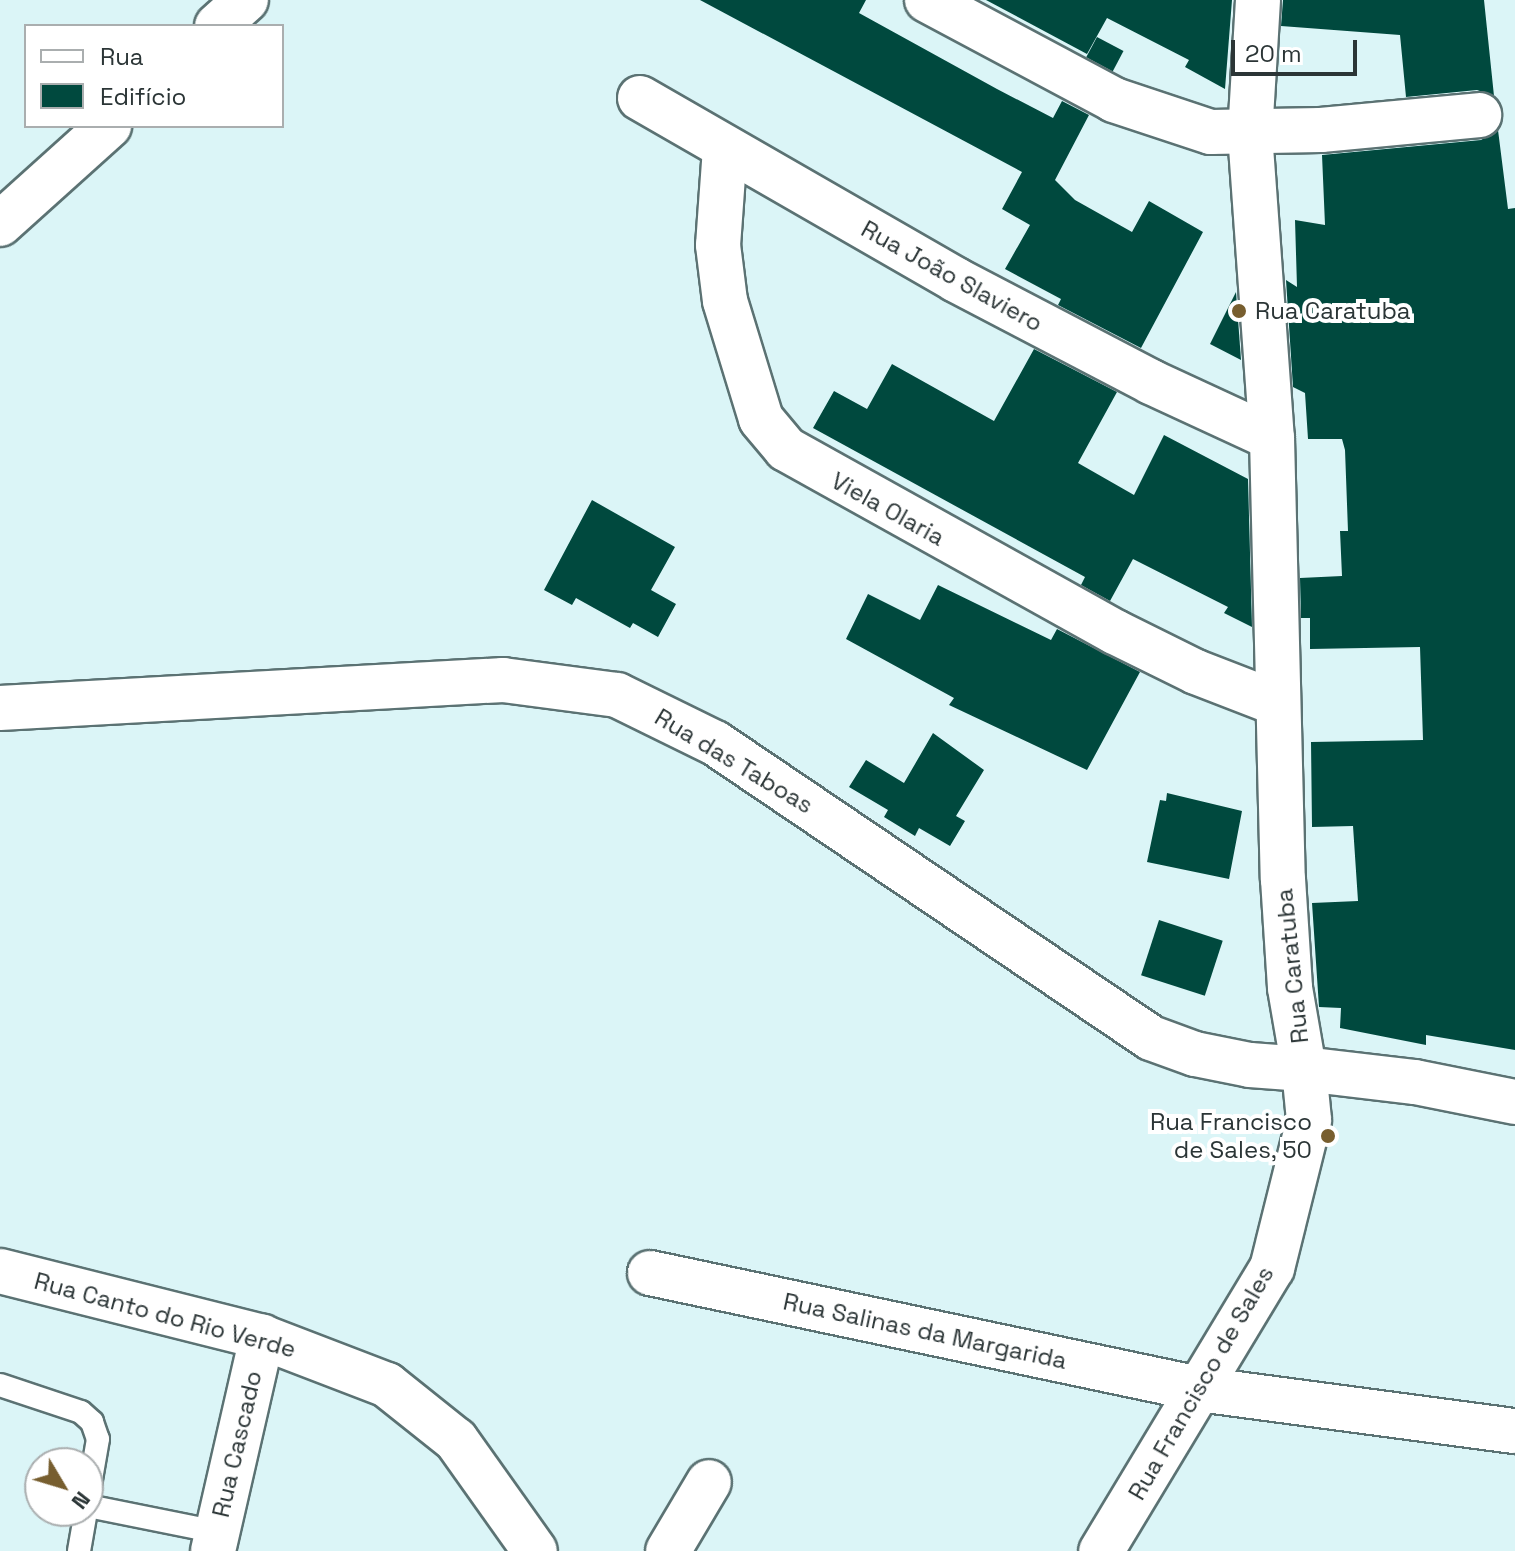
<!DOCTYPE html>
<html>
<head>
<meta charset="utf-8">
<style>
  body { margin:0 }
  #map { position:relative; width:1515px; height:1551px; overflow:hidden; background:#dbf5f7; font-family:"Space Grotesk",sans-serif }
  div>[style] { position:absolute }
  .building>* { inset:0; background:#00493e; transform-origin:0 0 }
  .roads { filter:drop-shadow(2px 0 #5b7273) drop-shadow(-2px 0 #5b7273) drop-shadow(0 2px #5b7273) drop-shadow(0 -2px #5b7273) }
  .service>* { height:22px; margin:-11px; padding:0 11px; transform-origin:11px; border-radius:11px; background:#fff }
  .minor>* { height:44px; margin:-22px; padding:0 22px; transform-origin:22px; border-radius:22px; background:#fff }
  .tertiary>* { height:44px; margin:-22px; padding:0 22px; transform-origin:22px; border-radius:22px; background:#fff }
  .dots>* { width:22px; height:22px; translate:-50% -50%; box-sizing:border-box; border:4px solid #fff; border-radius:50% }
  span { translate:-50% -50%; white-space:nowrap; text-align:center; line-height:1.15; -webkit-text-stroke:8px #fff; paint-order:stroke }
  .street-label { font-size:24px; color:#2b3536 }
  .poi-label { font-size:24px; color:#2b3536 }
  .left { translate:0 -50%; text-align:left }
  .right { translate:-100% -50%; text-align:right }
  .legend { position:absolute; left:24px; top:24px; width:260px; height:104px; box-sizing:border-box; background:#fff; border:2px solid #aaaeaf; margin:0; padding:10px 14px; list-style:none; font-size:24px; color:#2b3536 }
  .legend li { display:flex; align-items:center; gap:16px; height:40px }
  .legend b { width:40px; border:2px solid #aaaeaf }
  .north { position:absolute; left:24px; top:1447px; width:80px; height:80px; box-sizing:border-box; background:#fff; border:2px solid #aaaeaf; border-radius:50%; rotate:128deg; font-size:22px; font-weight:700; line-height:32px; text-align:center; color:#2b3536 }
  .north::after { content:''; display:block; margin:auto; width:28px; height:36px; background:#775e2f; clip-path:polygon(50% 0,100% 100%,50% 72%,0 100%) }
  .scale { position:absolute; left:1231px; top:40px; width:126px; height:36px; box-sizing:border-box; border:4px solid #2b3536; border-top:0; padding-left:10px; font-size:24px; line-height:28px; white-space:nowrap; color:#2b3536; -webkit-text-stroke:6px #fff; paint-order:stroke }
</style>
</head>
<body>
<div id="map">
  <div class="building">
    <div style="clip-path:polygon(700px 0,866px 0,859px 13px,997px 89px,1053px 118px,1062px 101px,1089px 115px,1055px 180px,1075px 200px,1132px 232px,1149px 201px,1203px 232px,1141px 348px,1058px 305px,1061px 299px,1005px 269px,1030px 225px,1002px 209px,1022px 172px)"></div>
    <div style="clip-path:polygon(986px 0,1232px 0,1225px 89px,1185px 67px,1189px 60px,1107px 18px,1087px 54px)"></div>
    <div style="clip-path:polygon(1283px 0,1484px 0,1494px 96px,1477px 90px,1406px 97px,1400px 35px,1281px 26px)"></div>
    <div style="left:1097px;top:37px;width:30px;height:23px;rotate:28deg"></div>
    <div style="clip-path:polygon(1498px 130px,1508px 209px,1515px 208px,1515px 1050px,1426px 1035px,1426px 1045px,1340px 1028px,1341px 1008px,1319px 1007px,1312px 903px,1358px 901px,1353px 826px,1312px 827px,1311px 742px,1423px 740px,1420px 647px,1310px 649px,1310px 618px,1301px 618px,1300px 578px,1342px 576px,1340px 531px,1348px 531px,1345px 450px,1342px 439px,1308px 439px,1305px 393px,1293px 387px,1286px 280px,1297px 287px,1295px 220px,1325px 225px,1322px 155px,1481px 140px)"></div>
    <div style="clip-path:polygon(1236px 292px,1241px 360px,1210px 344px)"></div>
    <div style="clip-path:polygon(1034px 349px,1117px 392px,1078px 463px,1134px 495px,1164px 435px,1248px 479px,1252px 627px,1224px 613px,1228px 607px,1133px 559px,1110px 601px,1081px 585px,1085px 577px,813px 428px,834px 391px,867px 409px,892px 364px,994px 421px)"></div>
    <div style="clip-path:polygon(592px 500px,675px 547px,651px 590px,676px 604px,658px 637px,633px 623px,630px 628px,576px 598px,572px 605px,544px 590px)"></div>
    <div style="clip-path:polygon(938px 585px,1051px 640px,1057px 629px,1140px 672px,1087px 770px,949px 705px,954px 698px,846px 639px,868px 594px,920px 620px)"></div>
    <div style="clip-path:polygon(933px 733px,984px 770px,956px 816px,965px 821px,950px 846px,919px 828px,915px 836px,884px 817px,888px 810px,849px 787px,866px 760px,904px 783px)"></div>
    <div style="clip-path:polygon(1167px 793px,1242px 811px,1229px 879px,1147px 862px,1160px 800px,1166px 801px)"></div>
    <div style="left:1159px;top:920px;width:67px;height:58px;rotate:18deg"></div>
  </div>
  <div class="roads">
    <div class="service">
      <div style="left:0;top:1385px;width:85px;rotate:18.4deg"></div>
      <div style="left:81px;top:1412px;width:15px;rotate:42deg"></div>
      <div style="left:92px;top:1422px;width:18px;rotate:71deg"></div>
      <div style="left:98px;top:1439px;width:59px;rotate:99.8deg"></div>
      <div style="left:88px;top:1506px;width:132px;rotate:11.4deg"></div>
      <div style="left:79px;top:1551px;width:41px;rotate:-80.1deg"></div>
    </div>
    <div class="minor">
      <div style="left:927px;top:0;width:212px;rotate:28.1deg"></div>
      <div style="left:1114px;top:100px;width:102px;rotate:18.3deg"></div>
      <div style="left:1211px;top:132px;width:110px;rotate:-1deg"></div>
      <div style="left:1321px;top:130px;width:159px;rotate:-5.4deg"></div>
      <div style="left:217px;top:26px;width:39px;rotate:-42deg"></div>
      <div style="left:640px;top:98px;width:365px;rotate:29.9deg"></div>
      <div style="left:956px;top:280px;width:220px;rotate:27.6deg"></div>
      <div style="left:1151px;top:382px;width:133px;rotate:24.8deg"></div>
      <div style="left:725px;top:148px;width:97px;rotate:94.1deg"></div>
      <div style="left:718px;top:245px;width:56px;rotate:82.9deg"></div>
      <div style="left:725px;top:301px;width:123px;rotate:73deg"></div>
      <div style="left:761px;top:419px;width:39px;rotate:50deg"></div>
      <div style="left:786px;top:449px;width:376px;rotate:29.1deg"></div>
      <div style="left:1115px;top:632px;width:90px;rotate:26.3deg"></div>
      <div style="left:1196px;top:672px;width:86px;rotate:21.2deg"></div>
      <div style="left:0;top:224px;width:147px;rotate:-42deg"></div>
      <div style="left:0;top:708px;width:504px;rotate:-3.19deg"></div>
      <div style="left:503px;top:680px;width:115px;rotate:7.5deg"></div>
      <div style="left:617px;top:695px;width:109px;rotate:26.1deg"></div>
      <div style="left:715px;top:743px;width:526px;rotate:34.08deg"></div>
      <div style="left:1151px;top:1038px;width:47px;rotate:20deg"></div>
      <div style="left:1195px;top:1054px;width:56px;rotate:11.3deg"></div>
      <div style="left:1250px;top:1065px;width:54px;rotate:4.2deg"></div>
      <div style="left:1304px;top:1069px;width:51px;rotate:84.4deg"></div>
      <div style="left:1309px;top:1120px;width:153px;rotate:104deg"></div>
      <div style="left:1272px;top:1268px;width:331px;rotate:121.1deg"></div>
      <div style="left:0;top:1271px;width:270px;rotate:14.1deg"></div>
      <div style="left:262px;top:1337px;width:134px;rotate:21deg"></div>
      <div style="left:387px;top:1385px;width:88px;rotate:38.6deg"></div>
      <div style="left:456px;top:1440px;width:136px;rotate:54.6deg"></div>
      <div style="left:650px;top:1273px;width:561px;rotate:11.93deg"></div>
      <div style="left:1199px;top:1389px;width:319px;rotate:7.6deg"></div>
      <div style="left:213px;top:1551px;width:220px;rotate:-77.1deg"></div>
      <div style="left:668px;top:1551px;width:80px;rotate:-59.3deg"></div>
    </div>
    <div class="tertiary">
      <div style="left:1258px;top:0;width:133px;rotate:93.4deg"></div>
      <div style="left:1250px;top:133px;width:306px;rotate:85.9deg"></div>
      <div style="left:1272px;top:438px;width:441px;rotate:88.6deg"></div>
      <div style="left:1283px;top:879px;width:109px;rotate:86.3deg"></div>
      <div style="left:1290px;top:988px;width:82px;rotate:80.2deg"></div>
      <div style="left:1304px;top:1069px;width:112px;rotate:6.7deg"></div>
      <div style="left:1415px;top:1082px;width:102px;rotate:11.3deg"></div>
    </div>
  </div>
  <div class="dots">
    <div style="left:1239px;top:311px;background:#775e2f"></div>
    <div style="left:1328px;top:1136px;background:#775e2f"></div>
  </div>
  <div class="street-label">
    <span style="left:952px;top:276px;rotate:29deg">Rua João Slaviero</span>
    <span style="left:888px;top:509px;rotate:29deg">Viela Olaria</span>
    <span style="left:734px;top:761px;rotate:31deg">Rua das Taboas</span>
    <span style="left:1292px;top:966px;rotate:-96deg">Rua Caratuba</span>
    <span style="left:165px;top:1315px;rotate:15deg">Rua Canto do Rio Verde</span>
    <span style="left:925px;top:1331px;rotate:12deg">Rua Salinas da Margarida</span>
    <span style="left:1201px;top:1383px;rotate:-60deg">Rua Francisco de Sales</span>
    <span style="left:237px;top:1444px;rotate:-77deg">Rua Cascado</span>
  </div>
  <div class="poi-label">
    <span class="left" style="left:1255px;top:311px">Rua Caratuba</span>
    <span class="right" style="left:1312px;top:1136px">Rua Francisco<br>de Sales, 50</span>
  </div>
  <ul class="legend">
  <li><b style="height:10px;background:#fff"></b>Rua</li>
  <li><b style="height:22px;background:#00493e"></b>Edifício</li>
  </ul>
  <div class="north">N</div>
  <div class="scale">20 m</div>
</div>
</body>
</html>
